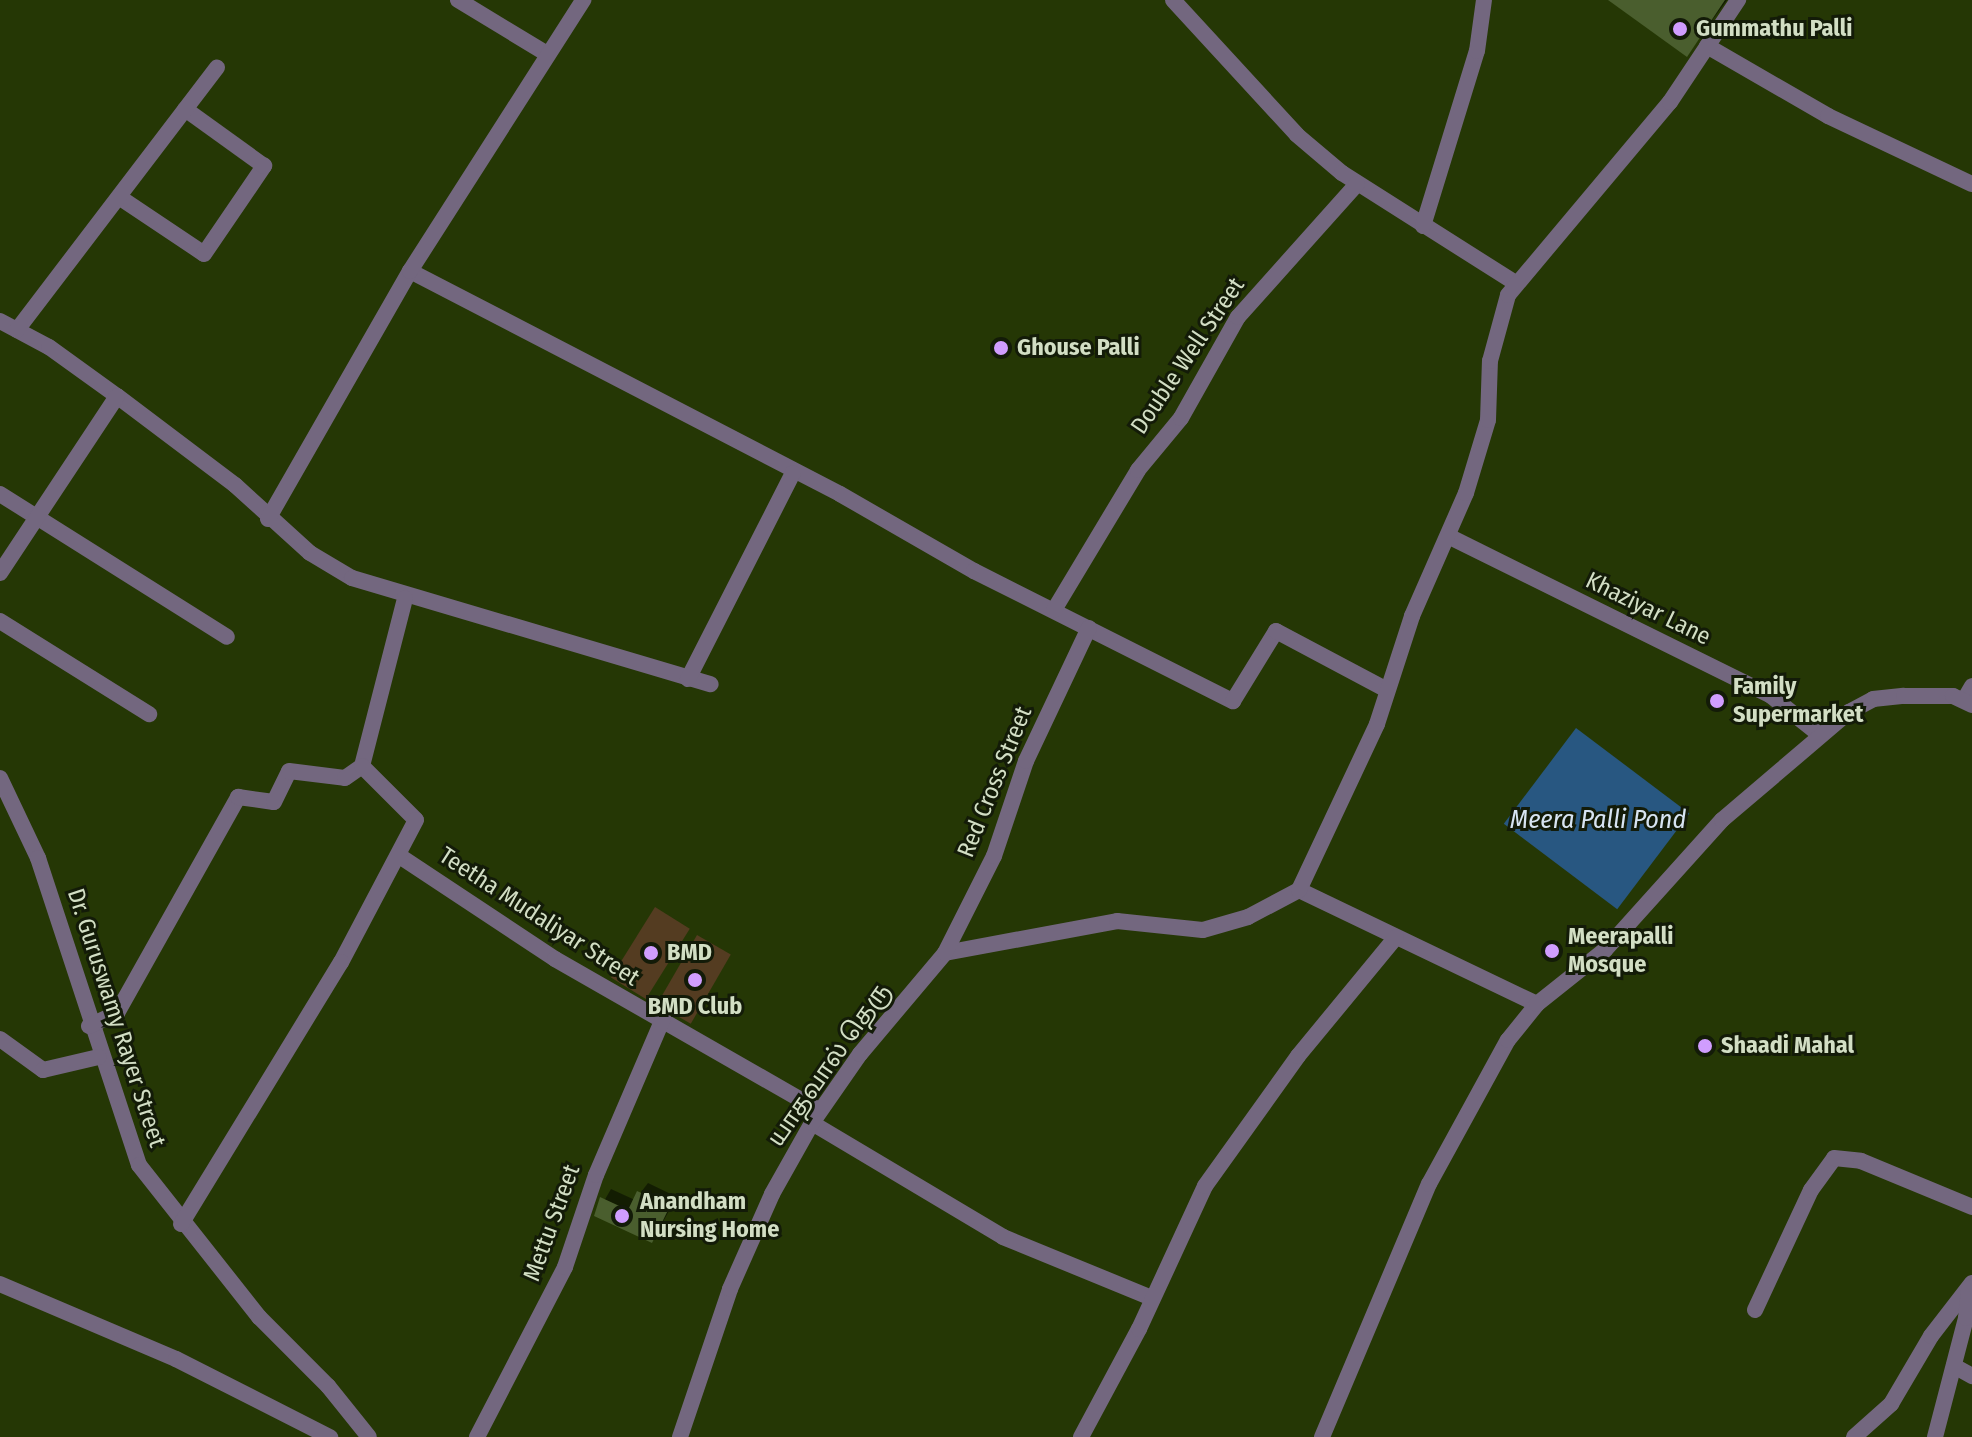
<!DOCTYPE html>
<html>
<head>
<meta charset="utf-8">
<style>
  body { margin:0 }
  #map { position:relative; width:1972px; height:1437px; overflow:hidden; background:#253705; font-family:"Fira Sans Condensed","Noto Sans Tamil",sans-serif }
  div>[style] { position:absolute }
  .green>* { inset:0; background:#543c21; transform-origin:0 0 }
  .water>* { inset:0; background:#285781; transform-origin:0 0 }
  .shadow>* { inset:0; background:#0007 }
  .building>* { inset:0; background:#4a5e2e }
  .minor>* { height:16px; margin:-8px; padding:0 8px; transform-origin:8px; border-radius:8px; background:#73677f }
  .tertiary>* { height:16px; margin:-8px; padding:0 8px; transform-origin:8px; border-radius:8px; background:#73677f }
  .dots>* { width:22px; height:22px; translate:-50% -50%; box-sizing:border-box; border:4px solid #131b08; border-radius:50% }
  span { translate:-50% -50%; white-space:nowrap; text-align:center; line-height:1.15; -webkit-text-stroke:6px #131b08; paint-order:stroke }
  .poi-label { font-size:24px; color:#d2dec4; font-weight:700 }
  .left { translate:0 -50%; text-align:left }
  .street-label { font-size:24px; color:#d2dec4 }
  .water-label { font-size:26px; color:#d7e4f2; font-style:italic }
</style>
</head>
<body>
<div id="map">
  <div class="green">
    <div style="left:655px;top:907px;width:41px;height:83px;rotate:32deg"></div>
    <div style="left:697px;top:935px;width:39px;height:80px;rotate:30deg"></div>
  </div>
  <div class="water">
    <div style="left:1576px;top:728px;width:142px;height:120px;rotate:37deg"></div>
  </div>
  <div class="shadow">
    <div style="clip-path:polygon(1611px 0,1727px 0,1687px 54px)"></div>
    <div style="clip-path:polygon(648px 1183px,677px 1197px,652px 1241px,596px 1215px,611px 1189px,635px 1200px)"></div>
  </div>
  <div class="building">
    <div style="clip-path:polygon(1608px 0,1725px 0,1687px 57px)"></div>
    <div style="clip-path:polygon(637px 1191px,670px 1206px,652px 1243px,594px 1216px,600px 1197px,628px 1210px)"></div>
  </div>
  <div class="minor">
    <div style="left:458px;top:0;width:104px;rotate:31.2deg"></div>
    <div style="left:1173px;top:0;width:183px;rotate:47.4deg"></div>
    <div style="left:1297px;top:135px;width:59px;rotate:40.2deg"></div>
    <div style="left:1342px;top:173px;width:205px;rotate:32.4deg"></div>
    <div style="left:1707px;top:46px;width:140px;rotate:30deg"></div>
    <div style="left:1828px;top:116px;width:159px;rotate:25.3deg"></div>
    <div style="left:119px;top:197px;width:102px;rotate:33.8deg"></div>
    <div style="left:204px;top:254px;width:107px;rotate:-55.7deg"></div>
    <div style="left:264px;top:166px;width:97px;rotate:-144.2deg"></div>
    <div style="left:1423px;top:226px;width:183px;rotate:-72.9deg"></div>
    <div style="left:1477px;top:51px;width:51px;rotate:-82.2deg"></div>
    <div style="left:410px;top:271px;width:484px;rotate:27.4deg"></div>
    <div style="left:840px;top:494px;width:155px;rotate:29.9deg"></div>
    <div style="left:974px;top:571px;width:290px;rotate:26.7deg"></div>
    <div style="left:1233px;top:701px;width:82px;rotate:-58.4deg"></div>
    <div style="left:1276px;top:631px;width:126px;rotate:28deg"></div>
    <div style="left:0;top:321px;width:55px;rotate:28deg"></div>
    <div style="left:49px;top:347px;width:84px;rotate:35.8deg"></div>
    <div style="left:117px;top:396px;width:148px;rotate:37deg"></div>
    <div style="left:235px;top:485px;width:101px;rotate:42.2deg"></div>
    <div style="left:310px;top:553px;width:49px;rotate:30.8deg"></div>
    <div style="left:352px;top:578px;width:374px;rotate:16.5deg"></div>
    <div style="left:17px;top:330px;width:330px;rotate:-52.7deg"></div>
    <div style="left:0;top:494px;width:268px;rotate:32.2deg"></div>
    <div style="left:268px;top:519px;width:286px;rotate:-60.2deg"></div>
    <div style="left:410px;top:271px;width:322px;rotate:-57.4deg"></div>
    <div style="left:1448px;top:536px;width:359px;rotate:26.3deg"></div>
    <div style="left:1770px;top:695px;width:64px;rotate:38.7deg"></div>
    <div style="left:0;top:573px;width:212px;rotate:-56.5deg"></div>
    <div style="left:1054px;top:610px;width:163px;rotate:-59deg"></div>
    <div style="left:1138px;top:470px;width:67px;rotate:-50.4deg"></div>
    <div style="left:1181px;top:418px;width:116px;rotate:-60.6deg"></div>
    <div style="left:1238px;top:317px;width:178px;rotate:-48.2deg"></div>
    <div style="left:0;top:621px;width:176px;rotate:32deg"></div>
    <div style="left:688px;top:679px;width:231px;rotate:-63deg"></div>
    <div style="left:1964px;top:700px;width:16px;rotate:-60deg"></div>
    <div style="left:362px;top:766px;width:173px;rotate:-75.6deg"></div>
    <div style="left:0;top:778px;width:89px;rotate:64.6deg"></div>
    <div style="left:38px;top:858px;width:323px;rotate:71.8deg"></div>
    <div style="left:139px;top:1165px;width:194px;rotate:51.7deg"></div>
    <div style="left:259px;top:1317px;width:98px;rotate:45deg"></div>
    <div style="left:328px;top:1386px;width:65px;rotate:51.2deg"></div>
    <div style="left:401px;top:857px;width:185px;rotate:33.5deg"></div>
    <div style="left:555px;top:959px;width:305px;rotate:29.8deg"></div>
    <div style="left:1299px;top:890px;width:264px;rotate:25.6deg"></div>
    <div style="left:945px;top:953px;width:175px;rotate:-10.5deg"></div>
    <div style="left:1117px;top:921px;width:86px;rotate:6deg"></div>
    <div style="left:1203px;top:930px;width:47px;rotate:-16.1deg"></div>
    <div style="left:1248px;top:917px;width:58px;rotate:-27.9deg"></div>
    <div style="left:1299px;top:890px;width:183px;rotate:-64.8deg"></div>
    <div style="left:1377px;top:724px;width:114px;rotate:-72deg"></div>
    <div style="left:1412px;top:616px;width:134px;rotate:-66.3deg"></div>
    <div style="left:1466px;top:493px;width:76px;rotate:-73.2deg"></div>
    <div style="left:1488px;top:420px;width:59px;rotate:-88.1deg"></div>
    <div style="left:1490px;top:361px;width:68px;rotate:-74.7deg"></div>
    <div style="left:1508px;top:295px;width:252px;rotate:-50deg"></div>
    <div style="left:1670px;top:102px;width:123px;rotate:-56.3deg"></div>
    <div style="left:89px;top:1026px;width:31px;rotate:-25deg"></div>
    <div style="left:117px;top:1013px;width:248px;rotate:-60.7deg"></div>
    <div style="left:238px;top:797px;width:36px;rotate:8deg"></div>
    <div style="left:274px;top:802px;width:34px;rotate:-64deg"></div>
    <div style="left:289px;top:771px;width:56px;rotate:7.1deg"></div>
    <div style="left:345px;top:778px;width:21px;rotate:-35deg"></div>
    <div style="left:362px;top:766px;width:76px;rotate:45deg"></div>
    <div style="left:416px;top:820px;width:161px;rotate:117.8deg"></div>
    <div style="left:341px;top:962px;width:307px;rotate:121.4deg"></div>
    <div style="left:0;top:1039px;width:53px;rotate:35.8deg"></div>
    <div style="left:43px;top:1070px;width:57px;rotate:-13.1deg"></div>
    <div style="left:812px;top:1123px;width:222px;rotate:30.8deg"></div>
    <div style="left:1003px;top:1237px;width:161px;rotate:22.3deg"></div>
    <div style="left:0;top:1284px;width:191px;rotate:23.1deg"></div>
    <div style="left:176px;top:1359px;width:173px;rotate:26.9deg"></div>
    <div style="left:1755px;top:1310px;width:132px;rotate:-65deg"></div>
    <div style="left:1811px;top:1190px;width:39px;rotate:-54deg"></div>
    <div style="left:1834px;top:1158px;width:27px;rotate:6deg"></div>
    <div style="left:1861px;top:1161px;width:120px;rotate:22.5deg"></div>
    <div style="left:1954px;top:1366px;width:21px;rotate:29deg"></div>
    <div style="left:477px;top:1437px;width:191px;rotate:-62.6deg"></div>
    <div style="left:565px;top:1267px;width:97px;rotate:-71.4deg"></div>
    <div style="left:596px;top:1175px;width:168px;rotate:-66.8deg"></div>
    <div style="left:680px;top:1437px;width:156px;rotate:-71.3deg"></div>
    <div style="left:730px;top:1289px;width:104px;rotate:-66.1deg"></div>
    <div style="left:772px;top:1194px;width:81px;rotate:-60.6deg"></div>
    <div style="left:812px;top:1123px;width:84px;rotate:-55.2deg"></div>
    <div style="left:860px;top:1054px;width:132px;rotate:-49.9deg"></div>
    <div style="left:945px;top:953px;width:109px;rotate:-63.2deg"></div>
    <div style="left:994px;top:856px;width:100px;rotate:-71.4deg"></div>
    <div style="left:1026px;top:761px;width:147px;rotate:-64.7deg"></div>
    <div style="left:1081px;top:1437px;width:123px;rotate:-61.8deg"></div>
    <div style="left:1139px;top:1329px;width:157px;rotate:-65.2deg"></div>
    <div style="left:1205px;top:1186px;width:160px;rotate:-54.4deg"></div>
    <div style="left:1298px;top:1056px;width:154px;rotate:-50.5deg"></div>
    <div style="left:1854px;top:1437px;width:50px;rotate:-41.7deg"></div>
    <div style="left:1891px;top:1404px;width:79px;rotate:-59.5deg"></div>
    <div style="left:1931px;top:1336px;width:67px;rotate:-52.3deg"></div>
    <div style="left:1935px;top:1437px;width:123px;rotate:-75.4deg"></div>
    <div style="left:1966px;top:1318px;width:30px;rotate:-84deg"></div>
  </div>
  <div class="tertiary">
    <div style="left:1322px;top:1437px;width:275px;rotate:-67.1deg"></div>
    <div style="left:1429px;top:1184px;width:164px;rotate:-61.3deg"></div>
    <div style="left:1508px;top:1040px;width:46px;rotate:-51.1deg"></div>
    <div style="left:1537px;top:1004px;width:87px;rotate:-38.5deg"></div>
    <div style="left:1605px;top:950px;width:175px;rotate:-48deg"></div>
    <div style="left:1722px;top:820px;width:167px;rotate:-40.4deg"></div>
    <div style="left:1849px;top:712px;width:27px;rotate:-28deg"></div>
    <div style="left:1873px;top:699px;width:31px;rotate:-6deg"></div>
    <div style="left:1904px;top:696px;width:49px"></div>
    <div style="left:1953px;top:696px;width:21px;rotate:25deg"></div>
  </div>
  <div class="dots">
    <div style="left:1680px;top:29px;background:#d09dfe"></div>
    <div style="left:1001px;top:348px;background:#d09dfe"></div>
    <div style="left:1717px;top:701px;background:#d09dfe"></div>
    <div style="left:1552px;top:951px;background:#d09dfe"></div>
    <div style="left:651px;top:953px;background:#d09dfe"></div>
    <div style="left:695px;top:980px;background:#d09dfe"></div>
    <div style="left:1705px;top:1046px;background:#d09dfe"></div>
    <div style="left:622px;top:1216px;background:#d09dfe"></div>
  </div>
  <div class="poi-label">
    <span class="left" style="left:1696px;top:29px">Gummathu Palli</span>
    <span class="left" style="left:1017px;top:348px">Ghouse Palli</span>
    <span class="left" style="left:1733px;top:701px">Family<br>Supermarket</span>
    <span class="left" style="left:1568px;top:951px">Meerapalli<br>Mosque</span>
    <span class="left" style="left:667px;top:953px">BMD</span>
    <span style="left:695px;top:1007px">BMD Club</span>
    <span class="left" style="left:1721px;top:1046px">Shaadi Mahal</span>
    <span class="left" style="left:640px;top:1216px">Anandham<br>Nursing Home</span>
  </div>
  <div class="street-label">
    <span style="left:1188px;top:356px;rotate:-56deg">Double Well Street</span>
    <span style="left:1648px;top:609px;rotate:26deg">Khaziyar Lane</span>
    <span style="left:995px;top:782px;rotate:-68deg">Red Cross Street</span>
    <span style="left:539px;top:917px;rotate:33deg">Teetha Mudaliyar Street</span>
    <span style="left:116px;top:1018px;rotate:72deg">Dr. Guruswamy Rayer Street</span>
    <span style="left:829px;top:1065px;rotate:-55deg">யாதவால் தெரு</span>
    <span style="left:552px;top:1223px;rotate:-70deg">Mettu Street</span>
  </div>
  <div class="water-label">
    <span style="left:1598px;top:820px">Meera Palli Pond</span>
  </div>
</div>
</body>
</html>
